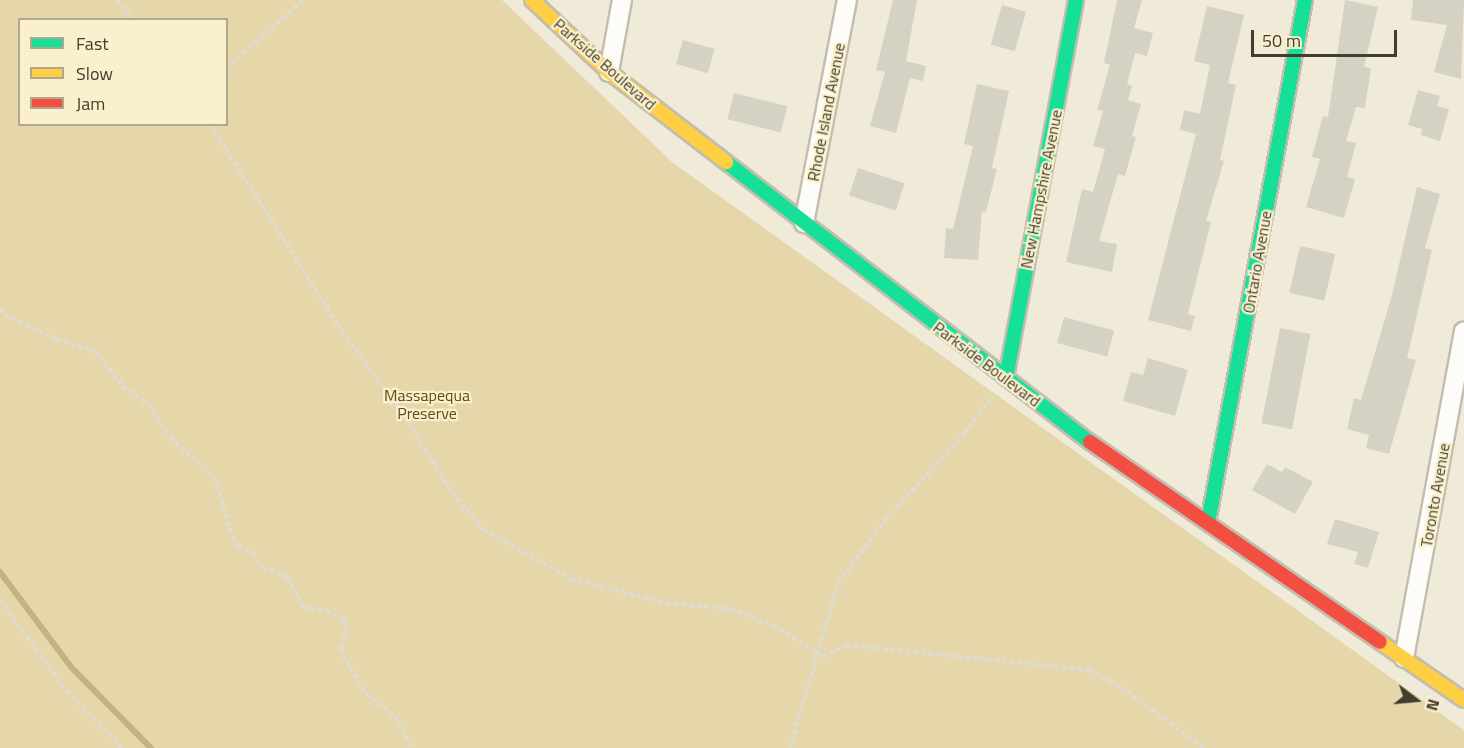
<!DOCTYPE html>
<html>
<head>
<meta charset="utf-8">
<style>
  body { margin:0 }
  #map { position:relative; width:1464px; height:748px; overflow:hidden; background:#f0ead8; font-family:"Titillium Web",sans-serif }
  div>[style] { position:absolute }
  .green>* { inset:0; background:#e6d7ab }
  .stream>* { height:6px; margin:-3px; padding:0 3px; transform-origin:3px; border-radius:3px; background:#c3b37e }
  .building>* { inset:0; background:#d6d2c3; transform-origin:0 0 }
  .path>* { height:4px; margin-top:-2px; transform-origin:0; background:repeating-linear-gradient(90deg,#dcdbd5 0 4.5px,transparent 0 7.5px) }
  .roads { filter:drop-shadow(2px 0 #c2bdaf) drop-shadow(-2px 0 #c2bdaf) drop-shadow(0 2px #c2bdaf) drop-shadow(0 -2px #c2bdaf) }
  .street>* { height:18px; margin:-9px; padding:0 9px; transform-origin:9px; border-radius:9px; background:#fdfcf9 }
  .fast>* { height:14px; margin:-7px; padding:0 7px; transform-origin:7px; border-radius:7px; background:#16e098 }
  .slow>* { height:14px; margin:-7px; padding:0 7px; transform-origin:7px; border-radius:7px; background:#ffcf43 }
  .jam>* { height:14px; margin:-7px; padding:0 7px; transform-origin:7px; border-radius:7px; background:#f24e42 }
  span { translate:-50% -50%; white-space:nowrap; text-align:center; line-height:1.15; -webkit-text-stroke:4.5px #faf0cd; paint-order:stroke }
  .street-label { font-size:16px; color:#413d2f }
  .park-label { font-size:16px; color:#5c4d18 }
  .legend { position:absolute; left:18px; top:18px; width:210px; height:108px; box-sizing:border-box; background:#faf0cd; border:2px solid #b0a88e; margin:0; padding:8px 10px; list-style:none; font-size:18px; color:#413d2f }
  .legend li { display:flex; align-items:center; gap:12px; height:30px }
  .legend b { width:30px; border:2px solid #b0a88e }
  .north { position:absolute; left:1386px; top:670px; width:60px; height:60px; -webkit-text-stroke:4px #faf0cd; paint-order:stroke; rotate:106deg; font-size:16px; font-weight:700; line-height:24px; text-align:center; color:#413d2f }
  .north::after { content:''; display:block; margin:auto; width:21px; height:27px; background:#413d2f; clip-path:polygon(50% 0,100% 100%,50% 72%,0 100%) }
  .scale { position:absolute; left:1251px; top:30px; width:146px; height:27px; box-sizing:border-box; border:3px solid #413d2f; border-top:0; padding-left:8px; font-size:18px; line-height:21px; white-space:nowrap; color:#413d2f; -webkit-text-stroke:4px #faf0cd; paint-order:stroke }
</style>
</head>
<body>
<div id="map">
  <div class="green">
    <div style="clip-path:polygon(evenodd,0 0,502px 0,672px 162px,1464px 730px,1464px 748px,0 748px,0 0,20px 20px,226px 20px,226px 124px,20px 124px,20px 20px)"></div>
  </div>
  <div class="stream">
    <div style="left:0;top:572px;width:119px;rotate:53.2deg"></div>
    <div style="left:71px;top:667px;width:114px;rotate:45.4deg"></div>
  </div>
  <div class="building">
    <div style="clip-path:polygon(893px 0,917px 0,906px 61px,926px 66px,923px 81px,910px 78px,896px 133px,870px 126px,885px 72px,876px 70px)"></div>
    <div style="clip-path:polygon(1117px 0,1142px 0,1134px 28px,1153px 33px,1147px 56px,1135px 53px,1127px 84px,1132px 86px,1128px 100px,1141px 104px,1132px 136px,1136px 137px,1125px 176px,1118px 174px,1099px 241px,1117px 244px,1112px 272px,1066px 262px,1082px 189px,1093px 192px,1105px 149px,1093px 146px,1103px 111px,1097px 110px,1110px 65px,1104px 63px)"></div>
    <div style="clip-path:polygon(1345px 0,1378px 7px,1364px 67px,1371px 68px,1365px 108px,1356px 107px,1346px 141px,1356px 143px,1347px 177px,1355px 179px,1344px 218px,1306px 207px,1320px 159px,1312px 157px,1323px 116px,1328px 117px)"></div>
    <div style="clip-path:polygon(1413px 0,1464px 0,1461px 79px,1434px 72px,1447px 25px,1411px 20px)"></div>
    <div style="left:1002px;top:5px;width:25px;height:41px;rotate:16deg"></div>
    <div style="clip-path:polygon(1207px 6px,1244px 15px,1228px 83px,1236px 85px,1220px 160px,1224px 161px,1206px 221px,1211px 222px,1188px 314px,1195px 316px,1191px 331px,1148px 320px,1196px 134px,1180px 130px,1184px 110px,1200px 114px,1210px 65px,1194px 61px)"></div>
    <div style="left:683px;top:40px;width:33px;height:25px;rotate:16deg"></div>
    <div style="clip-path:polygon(977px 84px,1009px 91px,992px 168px,997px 169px,986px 212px,982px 211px,978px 260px,944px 258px,946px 228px,953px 229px,973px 146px,964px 144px)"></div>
    <div style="clip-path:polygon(1418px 90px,1440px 96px,1437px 106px,1449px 109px,1440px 141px,1421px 135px,1422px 129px,1408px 125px)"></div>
    <div style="left:734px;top:93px;width:55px;height:27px;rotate:14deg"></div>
    <div style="left:858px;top:168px;width:49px;height:29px;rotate:18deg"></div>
    <div style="clip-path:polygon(1417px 187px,1440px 194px,1425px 248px,1432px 250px,1407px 358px,1416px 360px,1389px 454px,1366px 448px,1369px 435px,1347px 429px,1354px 398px,1361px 400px,1392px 295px)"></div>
    <div style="left:1300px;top:246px;width:36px;height:48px;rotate:13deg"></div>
    <div style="left:1064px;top:317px;width:52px;height:27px;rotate:15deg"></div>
    <div style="left:1280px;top:328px;width:31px;height:97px;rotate:11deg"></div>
    <div style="clip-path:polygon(1148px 358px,1188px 370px,1175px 416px,1123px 401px,1131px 372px,1143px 375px)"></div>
    <div style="clip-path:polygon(1267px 464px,1282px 472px,1285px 467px,1313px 482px,1295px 514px,1252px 490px)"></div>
    <div style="clip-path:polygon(1335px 519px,1379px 532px,1368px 568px,1354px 564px,1358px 552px,1327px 544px)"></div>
  </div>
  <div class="path">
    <div style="left:117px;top:0;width:26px;rotate:50deg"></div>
    <div style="left:226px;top:68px;width:103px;rotate:-41.4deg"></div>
    <div style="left:210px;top:124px;width:246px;rotate:57.5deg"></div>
    <div style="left:342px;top:331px;width:105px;rotate:53.9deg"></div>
    <div style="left:404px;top:416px;width:91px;rotate:58.1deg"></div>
    <div style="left:452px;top:493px;width:49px;rotate:49.1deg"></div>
    <div style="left:484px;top:530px;width:100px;rotate:29.4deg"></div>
    <div style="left:571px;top:579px;width:99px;rotate:14deg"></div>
    <div style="left:667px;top:603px;width:64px;rotate:5.4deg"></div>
    <div style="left:731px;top:609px;width:53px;rotate:22.2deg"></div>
    <div style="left:780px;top:629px;width:51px;rotate:33.1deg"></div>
    <div style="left:823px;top:657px;width:26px;rotate:-28deg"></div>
    <div style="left:846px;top:645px;width:244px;rotate:5.9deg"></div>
    <div style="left:1089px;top:670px;width:36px;rotate:28deg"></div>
    <div style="left:1121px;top:687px;width:103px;rotate:36.3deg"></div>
    <div style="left:0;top:309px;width:8px;rotate:50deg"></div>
    <div style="left:5px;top:315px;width:56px;rotate:25.2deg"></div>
    <div style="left:56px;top:339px;width:41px;rotate:17.1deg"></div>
    <div style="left:95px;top:351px;width:45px;rotate:51.3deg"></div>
    <div style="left:123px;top:386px;width:32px;rotate:36deg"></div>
    <div style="left:149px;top:405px;width:38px;rotate:57deg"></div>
    <div style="left:170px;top:437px;width:61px;rotate:42.3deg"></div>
    <div style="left:215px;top:478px;width:61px;rotate:73.9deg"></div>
    <div style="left:232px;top:537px;width:11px;rotate:52deg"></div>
    <div style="left:239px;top:546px;width:15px;rotate:28deg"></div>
    <div style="left:252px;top:553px;width:19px;rotate:54deg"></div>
    <div style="left:263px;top:568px;width:27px;rotate:20deg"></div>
    <div style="left:288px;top:577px;width:34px;rotate:63deg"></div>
    <div style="left:303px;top:607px;width:24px;rotate:9deg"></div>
    <div style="left:327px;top:611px;width:20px;rotate:30deg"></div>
    <div style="left:344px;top:621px;width:9px;rotate:69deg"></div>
    <div style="left:347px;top:629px;width:20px;rotate:108deg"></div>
    <div style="left:341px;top:648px;width:7px;rotate:74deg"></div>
    <div style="left:343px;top:655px;width:45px;rotate:59.5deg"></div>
    <div style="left:366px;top:694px;width:36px;rotate:37deg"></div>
    <div style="left:395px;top:716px;width:36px;rotate:62deg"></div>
    <div style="left:0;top:600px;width:120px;rotate:53.8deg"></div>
    <div style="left:71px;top:697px;width:72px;rotate:45deg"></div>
    <div style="left:790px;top:748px;width:172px;rotate:-73.8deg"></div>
    <div style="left:838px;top:583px;width:80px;rotate:-53.1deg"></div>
    <div style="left:886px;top:519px;width:117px;rotate:-47.4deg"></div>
    <div style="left:965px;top:433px;width:47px;rotate:-53.6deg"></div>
  </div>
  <div class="roads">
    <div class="street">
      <div style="left:609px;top:72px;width:73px;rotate:-79.8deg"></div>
      <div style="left:804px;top:223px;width:227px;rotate:-79.1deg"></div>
      <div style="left:1404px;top:658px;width:332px;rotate:-79.6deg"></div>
    </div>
    <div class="fast">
      <div style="left:726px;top:162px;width:459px;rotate:37.6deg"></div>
      <div style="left:1006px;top:378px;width:384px;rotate:-79.5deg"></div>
      <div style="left:1208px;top:523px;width:532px;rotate:-79.49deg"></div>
    </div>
    <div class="slow">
      <div style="left:532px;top:0;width:105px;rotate:43.1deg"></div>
      <div style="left:609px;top:72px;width:148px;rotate:37.6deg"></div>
      <div style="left:1380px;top:642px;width:102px;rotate:34.6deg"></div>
    </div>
    <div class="jam">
      <div style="left:1090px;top:442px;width:352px;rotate:34.6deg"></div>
    </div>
  </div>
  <div class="street-label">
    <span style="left:605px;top:64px;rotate:41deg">Parkside Boulevard</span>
    <span style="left:826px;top:112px;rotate:-79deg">Rhode Island Avenue</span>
    <span style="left:1041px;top:189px;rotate:-79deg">New Hampshire Avenue</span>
    <span style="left:1257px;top:262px;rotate:-80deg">Ontario Avenue</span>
    <span style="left:987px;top:364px;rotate:37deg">Parkside Boulevard</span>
    <span style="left:1435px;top:495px;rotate:-80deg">Toronto Avenue</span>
  </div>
  <div class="park-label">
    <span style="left:427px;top:404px">Massapequa<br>Preserve</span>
  </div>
  <ul class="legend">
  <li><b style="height:8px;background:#16e098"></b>Fast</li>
  <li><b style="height:8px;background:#ffcf43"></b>Slow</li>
  <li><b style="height:8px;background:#f24e42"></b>Jam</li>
  </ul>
  <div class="north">N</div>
  <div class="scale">50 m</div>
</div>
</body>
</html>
